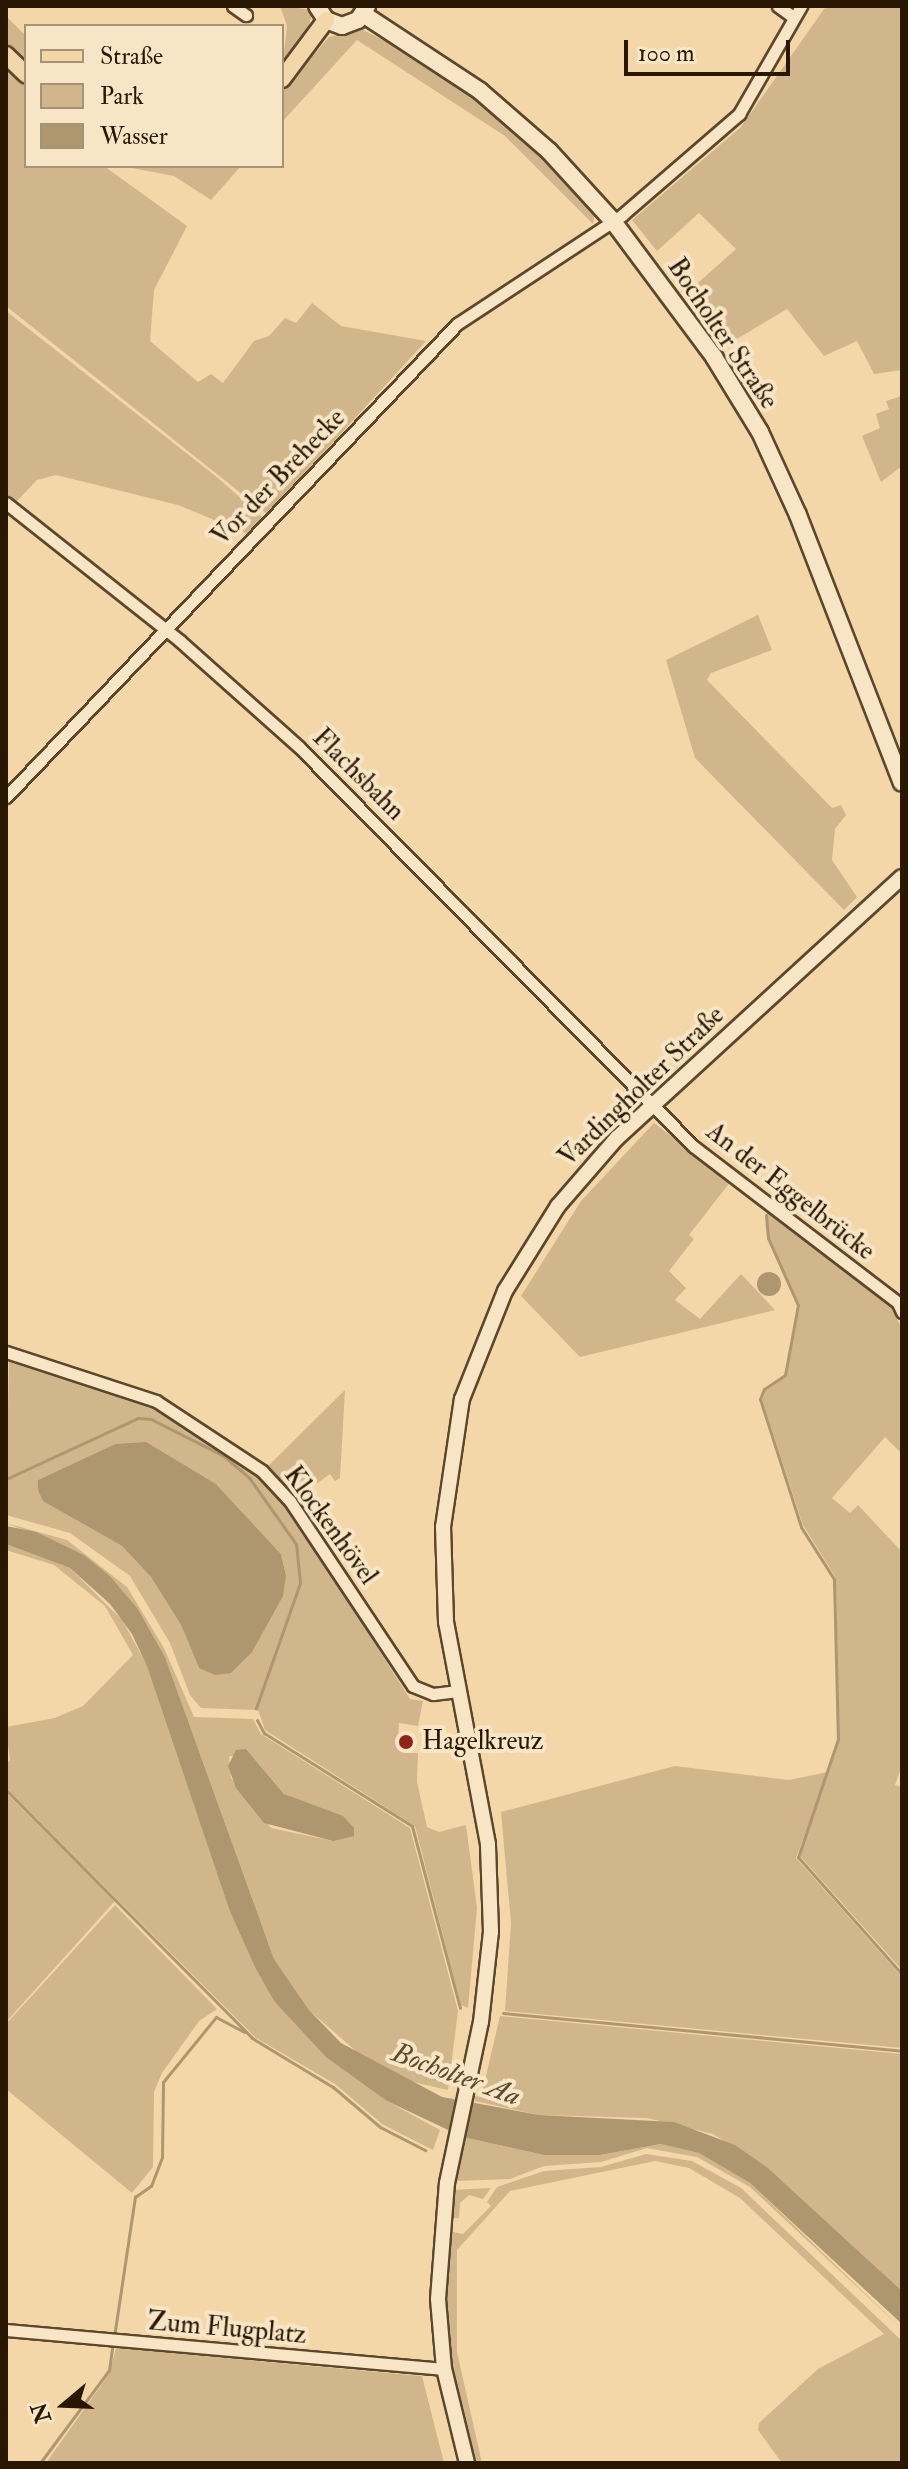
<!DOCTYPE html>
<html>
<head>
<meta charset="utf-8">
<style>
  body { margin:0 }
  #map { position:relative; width:908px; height:2469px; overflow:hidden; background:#f3d7a8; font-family:"IM FELL Double Pica",serif }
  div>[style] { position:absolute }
  .green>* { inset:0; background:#d1b68c }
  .water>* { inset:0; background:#ae966f }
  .round { border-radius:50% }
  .stream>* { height:3px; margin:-1.5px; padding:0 1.5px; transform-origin:1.5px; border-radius:1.5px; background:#ae966f }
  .roads { filter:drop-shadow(2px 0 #5c472b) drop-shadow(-2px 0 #5c472b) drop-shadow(0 2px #5c472b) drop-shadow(0 -2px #5c472b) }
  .minor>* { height:11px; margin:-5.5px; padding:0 5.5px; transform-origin:5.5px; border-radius:5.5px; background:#f7e5c6 }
  .tertiary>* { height:14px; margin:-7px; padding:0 7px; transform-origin:7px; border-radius:7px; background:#f7e5c6 }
  .secondary>* { height:16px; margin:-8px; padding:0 8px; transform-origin:8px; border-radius:8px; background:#f7e5c6 }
  .primary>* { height:16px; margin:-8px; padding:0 8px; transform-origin:8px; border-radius:8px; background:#f3d7a8 }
  .dots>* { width:22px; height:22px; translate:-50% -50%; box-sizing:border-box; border:4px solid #f7e5c6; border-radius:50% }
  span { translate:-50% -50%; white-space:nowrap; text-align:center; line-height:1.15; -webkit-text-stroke:8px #f7e5c6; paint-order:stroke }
  .street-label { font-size:26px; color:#291701 }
  .poi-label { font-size:26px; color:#291701 }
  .left { translate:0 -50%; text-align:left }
  .water-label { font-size:28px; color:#5e4a2d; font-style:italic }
  .frame { position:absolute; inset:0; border:8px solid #291701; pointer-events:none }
  .legend { position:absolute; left:24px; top:24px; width:260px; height:144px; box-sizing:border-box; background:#f7e5c6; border:2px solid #a59377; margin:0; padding:10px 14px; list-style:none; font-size:24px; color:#291701 }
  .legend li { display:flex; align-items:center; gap:16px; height:40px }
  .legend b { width:40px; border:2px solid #a59377 }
  .north { position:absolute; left:24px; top:2365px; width:80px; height:80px; -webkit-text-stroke:6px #f7e5c6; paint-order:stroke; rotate:251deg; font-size:22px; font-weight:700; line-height:32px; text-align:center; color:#291701 }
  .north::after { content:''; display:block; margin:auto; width:28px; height:36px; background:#291701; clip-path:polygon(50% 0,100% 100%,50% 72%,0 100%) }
  .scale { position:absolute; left:624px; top:40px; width:166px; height:36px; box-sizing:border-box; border:4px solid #291701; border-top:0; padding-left:10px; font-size:24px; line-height:28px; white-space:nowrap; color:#291701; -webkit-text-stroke:6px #f7e5c6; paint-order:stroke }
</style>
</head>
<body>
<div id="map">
  <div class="green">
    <div style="clip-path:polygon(280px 6px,313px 10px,306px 37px,282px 70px,287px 26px)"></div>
    <div style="clip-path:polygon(833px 6px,902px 6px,902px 370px,874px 374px,857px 341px,824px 356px,787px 309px,730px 343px,690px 290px,736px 249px,699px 213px,657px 251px,632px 220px,741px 127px,824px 9px)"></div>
    <div style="clip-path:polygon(6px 16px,26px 36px,26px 63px,6px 45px)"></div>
    <div style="clip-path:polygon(361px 29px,401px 49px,499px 116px,595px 211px,593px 224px,505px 136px,357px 40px,282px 122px,282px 91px,329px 37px)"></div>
    <div style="clip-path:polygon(6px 64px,26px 83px,26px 166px,104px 166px,187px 226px,154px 290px,150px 341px,198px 382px,211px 374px,223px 383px,254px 341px,269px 336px,285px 318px,296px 323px,312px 303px,341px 326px,426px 341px,267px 514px,6px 306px)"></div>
    <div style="clip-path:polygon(121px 166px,241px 166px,211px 200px,174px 176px)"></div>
    <div style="clip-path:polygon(6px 311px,218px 478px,263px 518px,248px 534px,178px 505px,56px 475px,37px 480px,16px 502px,6px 494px)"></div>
    <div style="clip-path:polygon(902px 396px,902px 466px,881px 482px,862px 436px,880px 428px,876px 414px,889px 409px,886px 401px)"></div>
    <div style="clip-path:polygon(758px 615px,772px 650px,711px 673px,707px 680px,832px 808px,841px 805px,846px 815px,835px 829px,832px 860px,857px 897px,844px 910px,695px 758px,666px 660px)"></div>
    <div style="clip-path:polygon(654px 1123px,731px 1181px,689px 1235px,694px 1239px,669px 1271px,686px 1288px,675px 1300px,700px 1319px,741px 1274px,775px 1310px,580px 1357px,521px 1296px,581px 1201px)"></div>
    <div style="clip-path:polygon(766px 1209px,891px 1305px,902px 1330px,902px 1454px,885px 1437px,832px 1498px,850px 1513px,858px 1505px,902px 1552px,902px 1765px,895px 1785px,902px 1787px,902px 1970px,800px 1856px,839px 1740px,836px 1578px,803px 1525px,762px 1400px,765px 1391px,786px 1377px,800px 1305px,769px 1238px)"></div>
    <div style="clip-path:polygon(evenodd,9px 1358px,156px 1408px,231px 1454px,287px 1504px,410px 1699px,423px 1701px,418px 1726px,399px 1723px,398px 1738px,406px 1753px,418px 1753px,417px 1782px,427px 1827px,439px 1832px,466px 1825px,477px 1908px,468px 2008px,461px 2005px,415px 1826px,265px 1730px,258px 1710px,201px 1708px,190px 1695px,170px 1643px,130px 1576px,70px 1533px,6px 1515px,9px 1358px,115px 1444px,185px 1467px,216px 1484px,281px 1554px,286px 1575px,199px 1668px,181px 1625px,151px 1577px,122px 1546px,59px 1510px,38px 1480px,115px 1444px)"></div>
    <div style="clip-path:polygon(345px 1390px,340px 1478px,335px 1481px,330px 1474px,316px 1484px,313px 1479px,289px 1495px,266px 1468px)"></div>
    <div style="clip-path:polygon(evenodd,6px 1523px,67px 1540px,127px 1587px,164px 1648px,194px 1717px,253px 1719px,261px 1734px,410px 1828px,458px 2011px,448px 2090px,400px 2079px,366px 2060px,309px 2010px,274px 1959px,165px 1657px,138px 1609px,110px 1576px,84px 1555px,6px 1523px,229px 1756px,253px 1757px,284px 1794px,308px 1805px,333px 1841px,271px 1828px,231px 1778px,229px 1756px)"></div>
    <div style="clip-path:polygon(6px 1544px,70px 1568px,122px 1620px,147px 1665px,229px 1909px,274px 2001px,387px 2101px,440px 2130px,433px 2150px,382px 2124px,335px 2084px,256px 2038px,6px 1788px,6px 1762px,10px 1761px,6px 1727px,55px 1718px,83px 1706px,133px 1655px,105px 1606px,54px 1565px,6px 1550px)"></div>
    <div style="clip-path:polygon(675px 1766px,789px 1780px,828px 1772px,796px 1858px,902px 1977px,902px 2048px,505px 2011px,511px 1923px,501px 1812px)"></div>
    <div style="clip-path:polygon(6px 1793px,115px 1901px,6px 2022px)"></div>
    <div style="clip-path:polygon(115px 1905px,217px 2009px,199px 2021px,162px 2073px,154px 2092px,153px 2167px,132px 2193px,6px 2089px,6px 2024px)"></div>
    <div style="clip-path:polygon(500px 2016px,902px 2054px,902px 2291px,768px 2168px,713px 2134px,647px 2118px,539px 2115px,475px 2101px,474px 2096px,481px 2097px)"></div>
    <div style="clip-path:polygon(463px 2137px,544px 2155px,600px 2155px,662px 2144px,699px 2153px,750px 2183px,902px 2329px,750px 2187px,697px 2157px,647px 2148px,601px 2162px,544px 2166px,510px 2179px,456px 2181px)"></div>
    <div style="clip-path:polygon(646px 2154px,692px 2161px,741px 2188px,902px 2341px,902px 2463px,782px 2463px,758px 2430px,759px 2423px,818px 2369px,884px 2334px,740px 2198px,689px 2168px,655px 2161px,510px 2191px,457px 2250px,457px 2352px,482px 2463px,471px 2463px,451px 2384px,443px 2309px,448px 2231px,463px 2234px,491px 2206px,487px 2202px,497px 2187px,544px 2171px,601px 2167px)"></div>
    <div style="clip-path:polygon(491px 2188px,483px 2199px,469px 2195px,460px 2203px,459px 2218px,449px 2218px,451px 2190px)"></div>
    <div style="clip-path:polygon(116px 2348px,422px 2376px,444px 2463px,46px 2463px,109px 2374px)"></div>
  </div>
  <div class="water">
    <div class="round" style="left:757px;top:1272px;width:24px;height:24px"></div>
    <div style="clip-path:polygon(146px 1442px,216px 1484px,281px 1554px,286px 1575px,283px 1596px,252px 1652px,231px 1673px,215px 1675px,199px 1668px,181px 1625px,151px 1577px,122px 1546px,43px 1501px,38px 1490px,38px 1480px,115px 1444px)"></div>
    <div style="clip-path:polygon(6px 1526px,36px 1532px,84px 1555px,110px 1576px,138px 1609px,165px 1657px,274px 1959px,309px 2010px,341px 2043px,442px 2097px,539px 2115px,674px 2122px,735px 2145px,768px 2168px,902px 2291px,902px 2324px,750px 2183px,699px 2153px,661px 2144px,600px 2155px,544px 2155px,463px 2137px,387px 2101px,326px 2057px,274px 2001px,255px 1967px,229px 1909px,147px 1666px,132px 1634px,110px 1604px,70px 1568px,6px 1544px)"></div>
    <div style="clip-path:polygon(246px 1749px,284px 1794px,343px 1816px,354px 1828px,354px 1836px,333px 1841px,264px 1823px,236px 1788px,228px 1766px,236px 1750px)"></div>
  </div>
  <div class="stream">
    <div style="left:766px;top:1215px;width:23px;rotate:85deg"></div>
    <div style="left:768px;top:1238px;width:73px;rotate:65.9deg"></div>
    <div style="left:798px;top:1305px;width:71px;rotate:100.5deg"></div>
    <div style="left:785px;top:1375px;width:25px;rotate:146deg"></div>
    <div style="left:764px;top:1389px;width:11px;rotate:112deg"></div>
    <div style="left:760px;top:1399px;width:134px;rotate:72.2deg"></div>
    <div style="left:801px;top:1527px;width:62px;rotate:57.6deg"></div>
    <div style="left:834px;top:1579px;width:160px;rotate:88.6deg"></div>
    <div style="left:838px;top:1739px;width:125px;rotate:108.7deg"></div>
    <div style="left:798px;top:1857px;width:157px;rotate:48.4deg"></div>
    <div style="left:6px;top:1479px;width:145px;rotate:-24.8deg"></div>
    <div style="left:138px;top:1418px;width:13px;rotate:4deg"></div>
    <div style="left:151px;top:1419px;width:82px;rotate:26.9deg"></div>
    <div style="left:224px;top:1456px;width:35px;rotate:41deg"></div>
    <div style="left:250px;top:1479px;width:80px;rotate:54.7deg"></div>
    <div style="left:296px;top:1544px;width:39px;rotate:84deg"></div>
    <div style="left:300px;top:1583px;width:133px;rotate:109.4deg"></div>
    <div style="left:257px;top:1720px;width:15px;rotate:62deg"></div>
    <div style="left:264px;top:1733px;width:175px;rotate:32.1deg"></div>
    <div style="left:412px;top:1826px;width:188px;rotate:75.2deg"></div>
    <div style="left:6px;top:1790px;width:349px;rotate:45.2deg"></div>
    <div style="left:252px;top:2038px;width:95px;rotate:31.2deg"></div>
    <div style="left:333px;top:2087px;width:62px;rotate:40.4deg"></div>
    <div style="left:380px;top:2127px;width:51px;rotate:27.1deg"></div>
    <div style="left:503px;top:2013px;width:401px;rotate:5.4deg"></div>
    <div style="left:114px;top:2337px;width:142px;rotate:-81.5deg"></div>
    <div style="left:135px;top:2197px;width:19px;rotate:-35deg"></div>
    <div style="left:151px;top:2186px;width:31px;rotate:-69deg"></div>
    <div style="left:162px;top:2157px;width:75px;rotate:-89.2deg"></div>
    <div style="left:163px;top:2082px;width:84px;rotate:-50.8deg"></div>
    <div style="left:216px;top:2017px;width:32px;rotate:28deg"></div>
    <div style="left:40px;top:2463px;width:116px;rotate:-53.4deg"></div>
    <div style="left:109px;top:2370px;width:22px;rotate:-82deg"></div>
  </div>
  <div class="roads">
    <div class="minor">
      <div style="left:233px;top:6px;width:16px;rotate:35deg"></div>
      <div style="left:778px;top:6px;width:17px;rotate:36deg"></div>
      <div style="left:6px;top:503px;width:222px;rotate:38.4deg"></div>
      <div style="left:180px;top:641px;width:159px;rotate:41.7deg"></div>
      <div style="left:299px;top:747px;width:561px;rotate:45.36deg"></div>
      <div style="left:693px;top:1146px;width:258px;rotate:37.4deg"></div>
      <div style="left:898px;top:1303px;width:10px;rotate:66deg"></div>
      <div style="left:6px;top:797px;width:654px;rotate:-46.36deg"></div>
      <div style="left:457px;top:324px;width:198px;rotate:-33.4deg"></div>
      <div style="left:622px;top:215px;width:155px;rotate:-40.8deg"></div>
      <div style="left:739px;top:114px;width:125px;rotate:-60.1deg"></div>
      <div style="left:6px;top:1352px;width:158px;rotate:18.1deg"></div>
      <div style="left:156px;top:1401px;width:127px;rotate:33.4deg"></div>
      <div style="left:262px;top:1471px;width:41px;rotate:47deg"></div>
      <div style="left:290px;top:1501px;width:222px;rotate:56.4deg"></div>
      <div style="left:413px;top:1686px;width:22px;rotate:22deg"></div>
      <div style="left:433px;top:1694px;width:25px;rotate:-7deg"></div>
      <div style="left:6px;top:2330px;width:440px;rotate:5.1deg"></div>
    </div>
    <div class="tertiary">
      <div style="left:467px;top:2463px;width:97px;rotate:-103.7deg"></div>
      <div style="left:444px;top:2369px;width:70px;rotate:-94.9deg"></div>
      <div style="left:438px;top:2299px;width:116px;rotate:-85.6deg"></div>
      <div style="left:447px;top:2183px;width:165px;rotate:-78.1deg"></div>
      <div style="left:481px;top:2022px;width:91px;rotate:-83.7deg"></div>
      <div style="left:491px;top:1932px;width:88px;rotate:-92deg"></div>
      <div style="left:488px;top:1844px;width:226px;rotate:-100.7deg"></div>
      <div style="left:446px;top:1622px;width:95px;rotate:-91.8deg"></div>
      <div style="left:443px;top:1527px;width:129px;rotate:-81.6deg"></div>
      <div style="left:462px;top:1399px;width:116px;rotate:-68.3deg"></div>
      <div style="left:505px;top:1291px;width:100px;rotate:-58.1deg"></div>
      <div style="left:558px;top:1206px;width:90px;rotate:-49.1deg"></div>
      <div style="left:617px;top:1138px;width:386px;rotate:-42.5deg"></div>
    </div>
    <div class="secondary">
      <div style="left:317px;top:6px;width:17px;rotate:57deg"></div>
      <div style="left:326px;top:20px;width:17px;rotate:21deg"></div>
      <div style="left:342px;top:26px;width:17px;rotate:-21deg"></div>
      <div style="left:358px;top:20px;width:17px;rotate:-57deg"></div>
      <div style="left:363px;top:14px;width:140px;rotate:33.3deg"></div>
      <div style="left:480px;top:91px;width:91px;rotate:41deg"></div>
      <div style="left:549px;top:151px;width:93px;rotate:47.6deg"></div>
      <div style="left:612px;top:220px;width:171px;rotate:53.3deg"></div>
      <div style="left:714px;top:357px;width:88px;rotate:58.5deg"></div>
      <div style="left:760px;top:432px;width:91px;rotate:65.4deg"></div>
      <div style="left:798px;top:515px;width:287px;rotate:68.8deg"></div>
    </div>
    <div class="primary">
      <div style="left:6px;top:55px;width:28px;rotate:44deg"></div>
      <div style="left:282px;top:79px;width:74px;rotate:-53.3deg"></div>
    </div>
  </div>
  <div class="dots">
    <div style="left:406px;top:1742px;background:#8f2418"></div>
  </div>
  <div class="street-label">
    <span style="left:722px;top:334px;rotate:56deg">Bocholter Straße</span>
    <span style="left:279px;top:478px;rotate:-46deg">Vor der Brehecke</span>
    <span style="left:358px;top:775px;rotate:45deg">Flachsbahn</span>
    <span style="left:642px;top:1087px;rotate:-44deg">Vardingholter Straße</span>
    <span style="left:790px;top:1192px;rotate:38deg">An der Eggelbrücke</span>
    <span style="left:330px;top:1526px;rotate:54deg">Klockenhövel</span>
    <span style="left:227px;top:2329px;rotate:5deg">Zum Flugplatz</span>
  </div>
  <div class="poi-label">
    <span class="left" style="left:422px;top:1742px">Hagelkreuz</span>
  </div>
  <div class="water-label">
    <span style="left:456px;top:2075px;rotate:20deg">Bocholter Aa</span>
  </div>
  <div class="frame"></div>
  <ul class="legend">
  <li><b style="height:10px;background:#f3d7a8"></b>Straße</li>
  <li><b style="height:22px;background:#d1b68c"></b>Park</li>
  <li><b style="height:22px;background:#ae966f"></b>Wasser</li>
  </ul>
  <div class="north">N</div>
  <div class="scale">100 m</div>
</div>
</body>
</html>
